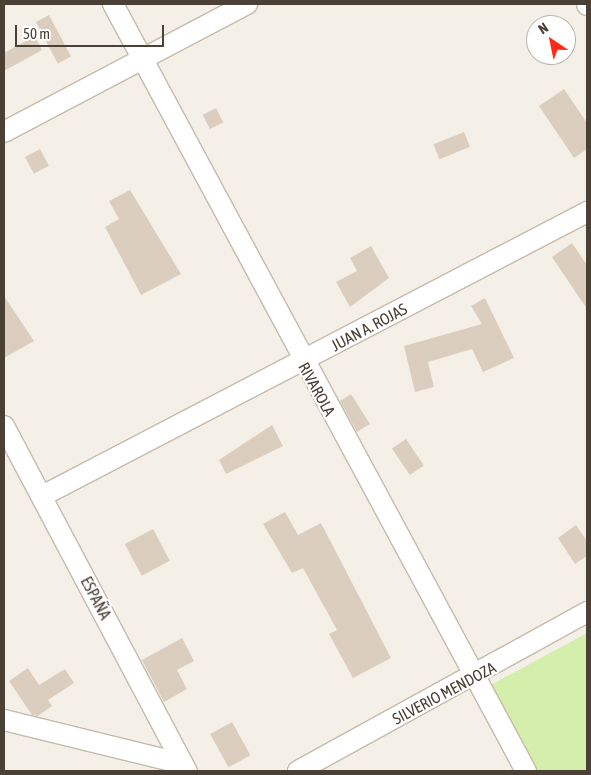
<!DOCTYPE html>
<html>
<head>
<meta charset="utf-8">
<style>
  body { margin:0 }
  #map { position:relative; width:591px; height:775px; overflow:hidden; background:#f5f0e7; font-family:"Asap Condensed",sans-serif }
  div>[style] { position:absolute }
  .green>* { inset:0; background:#d4eeab }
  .building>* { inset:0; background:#dbcebe; transform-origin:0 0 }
  .roads { filter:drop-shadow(1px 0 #c5baab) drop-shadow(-1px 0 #c5baab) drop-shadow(0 1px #c5baab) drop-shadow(0 -1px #c5baab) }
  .street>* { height:20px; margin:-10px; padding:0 10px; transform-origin:10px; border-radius:10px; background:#fff }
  span { translate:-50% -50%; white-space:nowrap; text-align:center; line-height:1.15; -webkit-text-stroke:4.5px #fff; paint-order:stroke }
  .street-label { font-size:16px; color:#4a4035 }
  .frame { position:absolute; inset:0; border:5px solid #4a4035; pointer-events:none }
  .north { position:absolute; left:526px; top:15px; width:50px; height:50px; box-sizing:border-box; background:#fff; border:1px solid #b7b3ae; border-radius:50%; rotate:326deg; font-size:14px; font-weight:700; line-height:20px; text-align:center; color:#4a4035 }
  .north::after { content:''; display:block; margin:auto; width:18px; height:22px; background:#ff2915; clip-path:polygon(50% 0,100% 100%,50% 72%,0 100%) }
  .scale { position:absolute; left:15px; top:25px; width:149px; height:22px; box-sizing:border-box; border:2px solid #4a4035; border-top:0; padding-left:6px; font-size:15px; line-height:18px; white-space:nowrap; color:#4a4035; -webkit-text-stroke:4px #fff; paint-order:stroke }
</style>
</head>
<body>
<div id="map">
  <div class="green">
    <div style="clip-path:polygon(587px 633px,587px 771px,516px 771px,476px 693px)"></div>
  </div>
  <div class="building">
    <div style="left:49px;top:15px;width:47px;height:15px;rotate:62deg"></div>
    <div style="clip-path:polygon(35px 36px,42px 50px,4px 71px,4px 53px)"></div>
    <div style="clip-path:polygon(564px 89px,587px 123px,587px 149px,574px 158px,539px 106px)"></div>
    <div style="left:216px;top:108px;width:16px;height:15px;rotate:63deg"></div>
    <div style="left:464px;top:132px;width:16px;height:33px;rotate:68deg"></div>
    <div style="left:40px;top:149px;width:19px;height:17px;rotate:62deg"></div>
    <div style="clip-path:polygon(130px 190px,181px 274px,141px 295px,105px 227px,119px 219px,109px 201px)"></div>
    <div style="clip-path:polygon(572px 243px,587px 265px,587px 309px,552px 257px)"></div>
    <div style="clip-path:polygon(371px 246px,389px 278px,350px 307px,336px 282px,357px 271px,350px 258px)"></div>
    <div style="clip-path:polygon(4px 296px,34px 341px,4px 358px)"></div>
    <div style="clip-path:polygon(485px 298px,514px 358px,483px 372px,472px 349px,428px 362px,434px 387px,415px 392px,404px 346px,482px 324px,471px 306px)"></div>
    <div style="clip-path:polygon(351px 394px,370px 424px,357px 432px,340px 401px)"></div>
    <div style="clip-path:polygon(272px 425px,283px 446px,226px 474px,219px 460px)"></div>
    <div style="left:406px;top:439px;width:32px;height:17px;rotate:56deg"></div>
    <div style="clip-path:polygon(285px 512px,298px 535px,321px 523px,391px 658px,353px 678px,329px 634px,337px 630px,303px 568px,292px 573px,263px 524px)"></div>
    <div style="clip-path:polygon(576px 525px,587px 541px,587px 556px,575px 564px,558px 538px)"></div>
    <div style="left:153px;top:529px;width:36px;height:32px;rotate:62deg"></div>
    <div style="clip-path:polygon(182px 638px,194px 661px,177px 670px,187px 689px,164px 702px,142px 660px)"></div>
    <div style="clip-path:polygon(28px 668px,39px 685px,65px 669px,74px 683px,48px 700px,52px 706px,38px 716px,32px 715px,9px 681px)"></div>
    <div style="left:232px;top:722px;width:38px;height:25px;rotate:61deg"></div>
  </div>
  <div class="roads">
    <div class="street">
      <div style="left:113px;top:4px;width:871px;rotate:61.7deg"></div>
      <div style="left:587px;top:4px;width:1px;rotate:90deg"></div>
      <div style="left:4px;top:132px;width:275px;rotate:-27.8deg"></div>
      <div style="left:4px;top:426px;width:391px;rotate:62.1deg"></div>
      <div style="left:42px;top:496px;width:615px;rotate:-27.52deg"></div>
      <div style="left:4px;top:720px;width:184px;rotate:13.8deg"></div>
      <div style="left:298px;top:771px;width:330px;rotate:-28.8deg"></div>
    </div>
  </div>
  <div class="street-label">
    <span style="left:369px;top:327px;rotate:-28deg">JUAN A. ROJAS</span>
    <span style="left:317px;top:389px;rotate:61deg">RIVAROLA</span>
    <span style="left:96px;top:598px;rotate:62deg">ESPAÑA</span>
    <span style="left:444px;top:693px;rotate:-28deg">SILVERIO MENDOZA</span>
  </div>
  <div class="frame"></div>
  <div class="north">N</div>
  <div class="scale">50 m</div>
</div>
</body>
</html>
